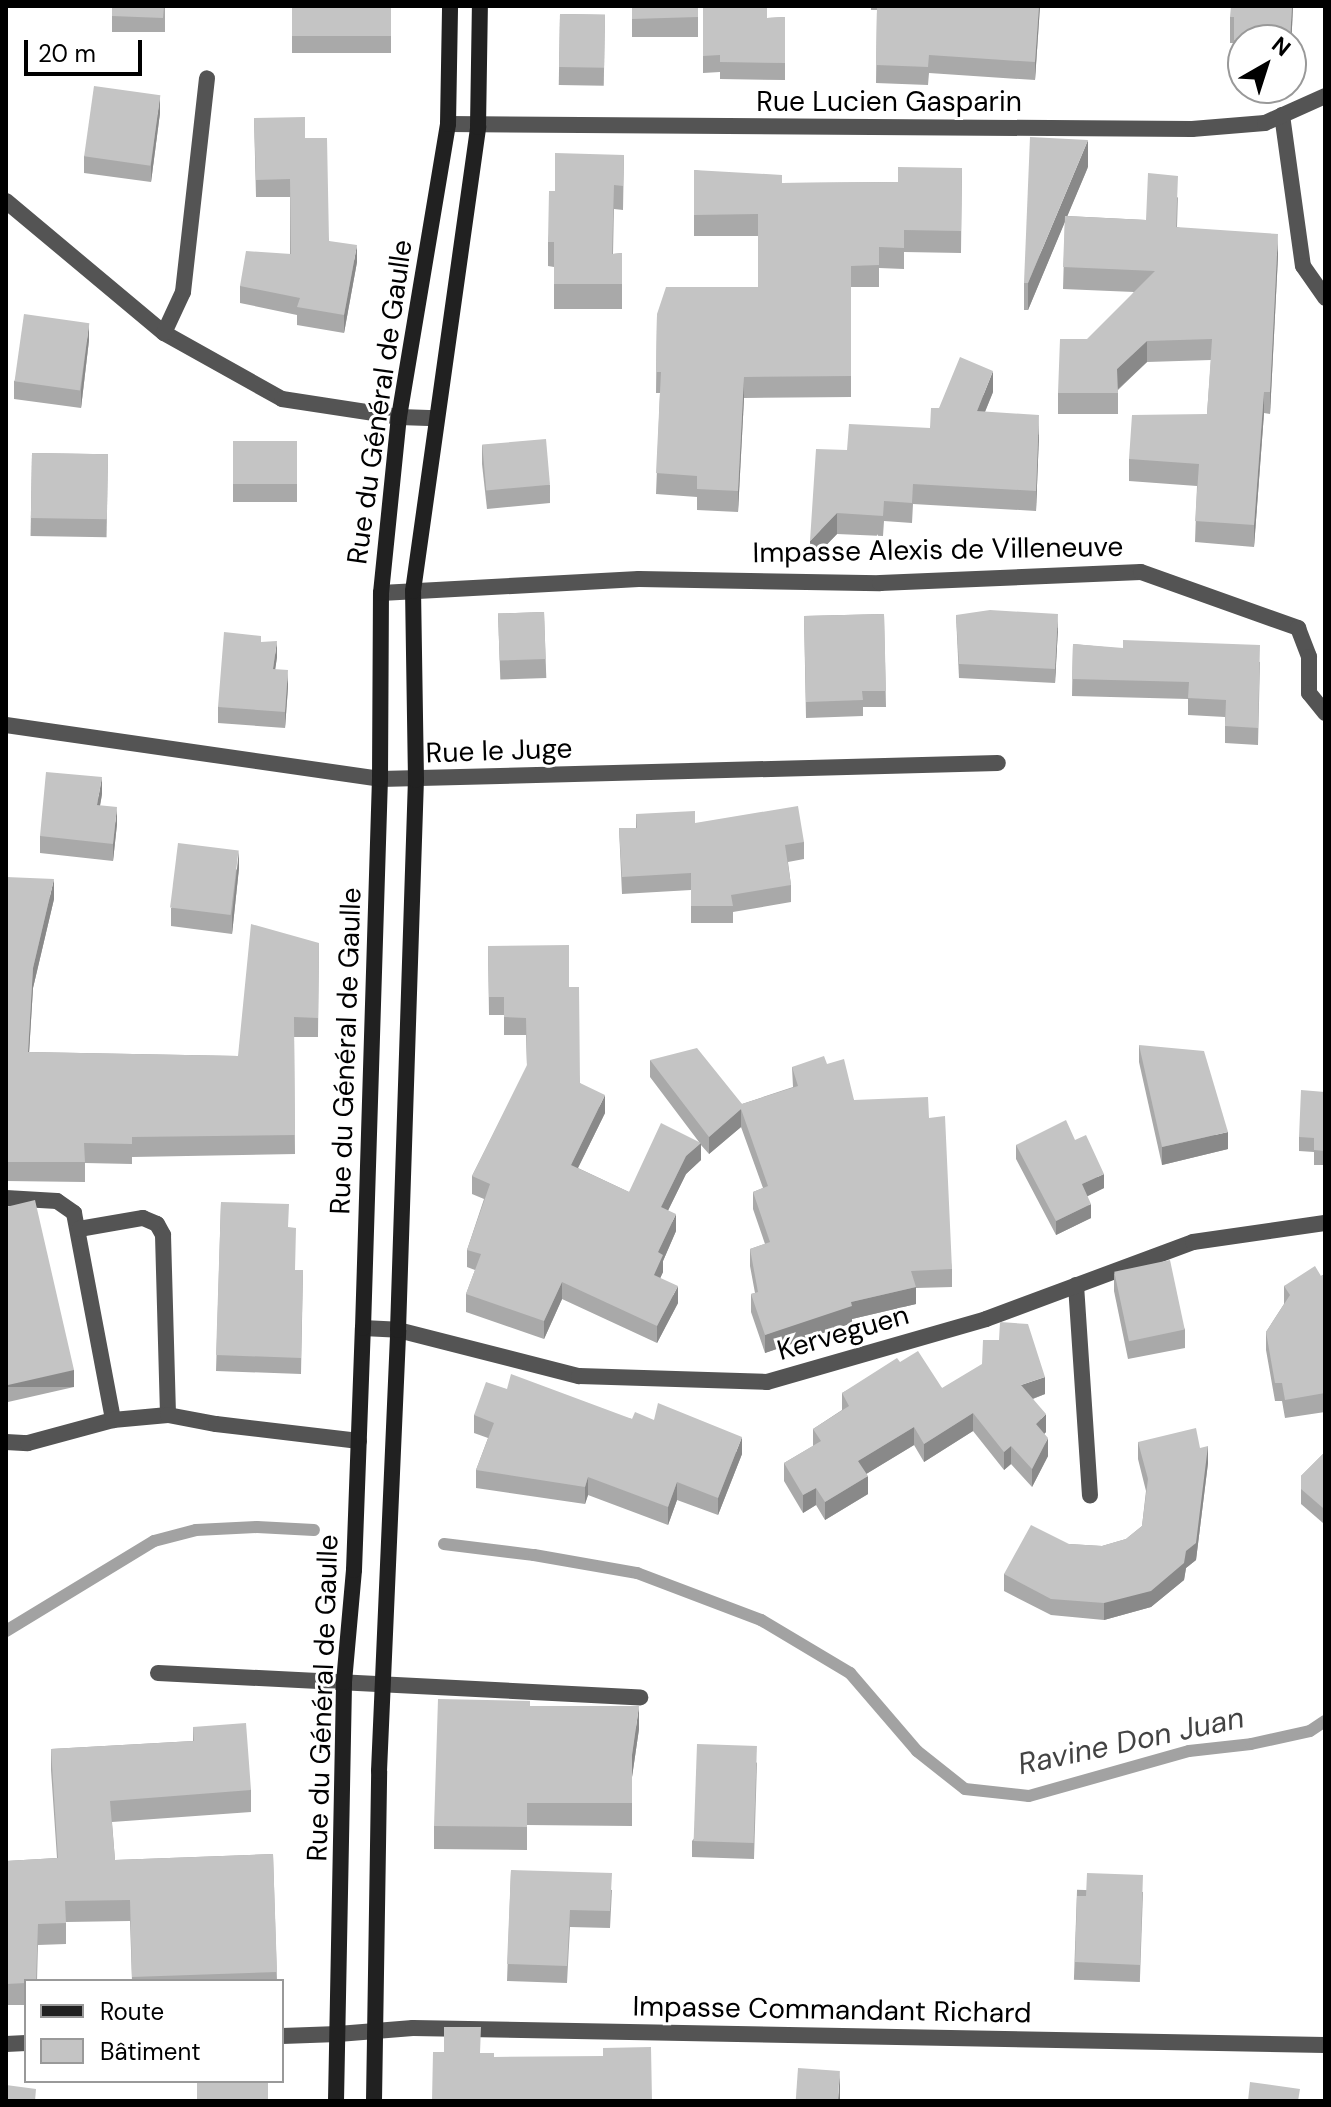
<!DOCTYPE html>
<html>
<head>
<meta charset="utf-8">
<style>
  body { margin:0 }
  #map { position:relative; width:1331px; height:2107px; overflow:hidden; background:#fff; font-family:"DM Sans",sans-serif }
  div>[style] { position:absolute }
  .stream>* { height:12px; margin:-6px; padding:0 6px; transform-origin:6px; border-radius:6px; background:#a2a2a2 }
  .lane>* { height:16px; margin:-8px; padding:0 8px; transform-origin:8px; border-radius:8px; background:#545454 }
  .street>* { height:16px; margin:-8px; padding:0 8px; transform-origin:8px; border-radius:8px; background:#545454 }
  .secondary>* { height:16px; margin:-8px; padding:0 8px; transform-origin:8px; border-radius:8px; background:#212121 }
  .wall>* { inset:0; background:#a9a9a9; transform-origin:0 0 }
  .shaded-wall>* { inset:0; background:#898989; transform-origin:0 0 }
  .building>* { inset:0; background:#c4c4c4; transform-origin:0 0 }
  span { translate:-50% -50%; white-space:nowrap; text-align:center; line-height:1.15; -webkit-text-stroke:6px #fff; paint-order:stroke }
  .street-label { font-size:28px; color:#000 }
  .water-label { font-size:30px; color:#434343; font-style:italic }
  .frame { position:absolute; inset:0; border:8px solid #000; pointer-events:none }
  .legend { position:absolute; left:24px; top:1979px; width:260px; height:104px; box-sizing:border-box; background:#fff; border:2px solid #999; margin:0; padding:10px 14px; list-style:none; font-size:24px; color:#000 }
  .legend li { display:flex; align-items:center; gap:16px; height:40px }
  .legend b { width:40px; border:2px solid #999 }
  .north { position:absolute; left:1227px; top:24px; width:80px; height:80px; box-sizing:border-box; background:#fff; border:2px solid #999; border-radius:50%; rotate:39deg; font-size:22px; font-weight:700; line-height:32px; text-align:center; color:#000 }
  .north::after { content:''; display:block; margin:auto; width:28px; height:36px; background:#000; clip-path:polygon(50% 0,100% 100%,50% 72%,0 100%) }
  .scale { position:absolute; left:24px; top:40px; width:118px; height:36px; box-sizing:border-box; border:4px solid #000; border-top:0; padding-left:10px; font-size:24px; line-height:28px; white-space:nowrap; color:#000; -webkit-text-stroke:6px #fff; paint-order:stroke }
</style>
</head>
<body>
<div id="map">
  <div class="stream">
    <div style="left:444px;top:1544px;width:91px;rotate:7deg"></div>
    <div style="left:534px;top:1555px;width:105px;rotate:9.9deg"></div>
    <div style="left:637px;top:1573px;width:133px;rotate:20.8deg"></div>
    <div style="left:761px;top:1620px;width:104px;rotate:30.8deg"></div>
    <div style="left:850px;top:1673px;width:103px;rotate:49.3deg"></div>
    <div style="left:917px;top:1751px;width:61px;rotate:38.4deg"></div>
    <div style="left:965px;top:1789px;width:64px;rotate:6.2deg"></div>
    <div style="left:1029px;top:1796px;width:166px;rotate:-15.7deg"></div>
    <div style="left:1189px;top:1751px;width:62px;rotate:-6.4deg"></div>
    <div style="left:1251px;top:1744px;width:60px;rotate:-12.4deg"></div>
    <div style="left:1310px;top:1731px;width:18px;rotate:-34deg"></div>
    <div style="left:6px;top:1631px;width:173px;rotate:-31.3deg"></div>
    <div style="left:154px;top:1541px;width:43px;rotate:-14.7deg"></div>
    <div style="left:196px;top:1530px;width:61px;rotate:-2.8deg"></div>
    <div style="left:257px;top:1527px;width:57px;rotate:3deg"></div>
  </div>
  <div class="lane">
    <div style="left:6px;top:1198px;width:51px;rotate:3.4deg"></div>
    <div style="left:57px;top:1201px;width:21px;rotate:35deg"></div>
    <div style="left:74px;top:1213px;width:211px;rotate:79.3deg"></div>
    <div style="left:79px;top:1229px;width:65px;rotate:-9.8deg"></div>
    <div style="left:143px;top:1218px;width:15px;rotate:23deg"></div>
    <div style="left:157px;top:1224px;width:13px;rotate:61deg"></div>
    <div style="left:163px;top:1235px;width:180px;rotate:88.4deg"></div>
    <div style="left:158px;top:1673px;width:483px;rotate:2.9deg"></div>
    <div style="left:282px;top:2036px;width:56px;rotate:-2deg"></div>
    <div style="left:6px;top:2044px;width:20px;rotate:-3deg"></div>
  </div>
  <div class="street">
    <div style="left:1282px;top:115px;width:152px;rotate:82.1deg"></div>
    <div style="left:1303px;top:266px;width:39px;rotate:55deg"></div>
    <div style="left:448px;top:124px;width:744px;rotate:0.39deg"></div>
    <div style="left:1192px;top:129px;width:73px;rotate:-4.7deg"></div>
    <div style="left:1265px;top:123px;width:66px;rotate:-24.2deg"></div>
    <div style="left:6px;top:201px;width:206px;rotate:39.9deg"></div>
    <div style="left:164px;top:333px;width:135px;rotate:29.2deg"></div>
    <div style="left:282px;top:399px;width:118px;rotate:8.7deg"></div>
    <div style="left:399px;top:417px;width:37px;rotate:2deg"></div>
    <div style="left:164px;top:333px;width:45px;rotate:-65.1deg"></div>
    <div style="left:183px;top:292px;width:215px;rotate:-83.6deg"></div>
    <div style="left:381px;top:593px;width:258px;rotate:-3.1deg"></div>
    <div style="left:639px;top:579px;width:241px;rotate:1deg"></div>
    <div style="left:880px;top:583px;width:261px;rotate:-2.4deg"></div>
    <div style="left:1141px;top:572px;width:167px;rotate:19.6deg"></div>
    <div style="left:1298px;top:628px;width:31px;rotate:69deg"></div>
    <div style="left:1309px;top:657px;width:36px;rotate:90deg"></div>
    <div style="left:1309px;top:693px;width:26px;rotate:51deg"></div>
    <div style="left:6px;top:725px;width:378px;rotate:8.2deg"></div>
    <div style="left:380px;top:779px;width:618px;rotate:-1.48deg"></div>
    <div style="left:1076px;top:1285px;width:211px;rotate:86.2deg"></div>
    <div style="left:363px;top:1328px;width:35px;rotate:3deg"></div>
    <div style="left:398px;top:1330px;width:187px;rotate:14.3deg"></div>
    <div style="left:579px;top:1376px;width:188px;rotate:1.8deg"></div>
    <div style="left:767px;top:1382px;width:228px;rotate:-16deg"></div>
    <div style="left:986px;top:1319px;width:221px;rotate:-20.4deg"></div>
    <div style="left:1193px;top:1242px;width:133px;rotate:-8.2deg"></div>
    <div style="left:6px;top:1442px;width:22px;rotate:3deg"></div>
    <div style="left:28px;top:1443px;width:88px;rotate:-15.1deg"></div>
    <div style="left:113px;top:1420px;width:55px;rotate:-5.2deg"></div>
    <div style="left:168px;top:1415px;width:49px;rotate:10.6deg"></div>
    <div style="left:216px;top:1424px;width:144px;rotate:6.8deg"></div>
    <div style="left:338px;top:2034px;width:75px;rotate:-4.6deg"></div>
    <div style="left:413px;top:2028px;width:912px;rotate:1.07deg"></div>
  </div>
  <div class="secondary">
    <div style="left:336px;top:2101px;width:419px;rotate:-88.9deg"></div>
    <div style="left:344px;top:1682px;width:112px;rotate:-84.9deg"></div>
    <div style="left:354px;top:1570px;width:242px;rotate:-87.9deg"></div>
    <div style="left:363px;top:1328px;width:549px;rotate:-88.23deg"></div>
    <div style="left:380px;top:779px;width:186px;rotate:-89.7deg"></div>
    <div style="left:381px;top:593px;width:177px;rotate:-84.2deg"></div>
    <div style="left:399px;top:417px;width:297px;rotate:-80.5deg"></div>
    <div style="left:448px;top:124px;width:118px;rotate:-89deg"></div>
    <div style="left:374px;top:2101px;width:330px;rotate:-89.1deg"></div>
    <div style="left:379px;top:1771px;width:441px;rotate:-87.5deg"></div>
    <div style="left:398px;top:1330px;width:550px;rotate:-88.13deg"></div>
    <div style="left:416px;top:780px;width:189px;rotate:-90.9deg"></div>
    <div style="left:413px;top:591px;width:469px;rotate:-82deg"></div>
    <div style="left:478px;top:127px;width:121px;rotate:-89.1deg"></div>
  </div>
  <div class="wall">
    <div style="left:112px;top:6px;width:53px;height:26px"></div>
    <div style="left:292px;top:6px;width:99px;height:47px"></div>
    <div style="left:632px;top:6px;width:66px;height:31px"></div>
    <div style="clip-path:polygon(703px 6px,767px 18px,785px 17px,785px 80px,720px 79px,720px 72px,703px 73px)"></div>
    <div style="clip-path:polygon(871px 6px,1040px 6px,1035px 80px,929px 73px,928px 85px,876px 83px,877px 10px,871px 10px)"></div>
    <div style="clip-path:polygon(1293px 6px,1291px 49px,1291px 40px,1243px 40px,1243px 66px,1234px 66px,1234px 43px,1230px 43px,1230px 17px)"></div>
    <div style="left:560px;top:14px;width:45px;height:71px;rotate:1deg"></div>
    <div style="clip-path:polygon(160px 113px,151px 182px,84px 173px,84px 156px)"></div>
    <div style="clip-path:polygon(254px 118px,305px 138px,329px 241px,357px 262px,344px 333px,297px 325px,297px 315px,240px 303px,240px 286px,290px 254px,290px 197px,256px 197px)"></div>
    <div style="clip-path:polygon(624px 155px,623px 210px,614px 209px,613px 254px,622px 253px,622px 309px,554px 309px,554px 267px,548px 266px,548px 242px,555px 191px)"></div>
    <div style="clip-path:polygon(1088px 167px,1067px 216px,1146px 220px,1178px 197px,1177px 227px,1278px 256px,1270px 414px,1264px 413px,1254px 547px,1195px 542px,1197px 486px,1129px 481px,1129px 459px,1207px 414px,1211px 360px,1147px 362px,1118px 390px,1118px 414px,1058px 414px,1058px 393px,1134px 292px,1063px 289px,1065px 221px,1028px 310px,1024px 310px,1024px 283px)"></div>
    <div style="clip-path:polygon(962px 168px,961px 253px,904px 252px,904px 269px,879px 268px,879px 287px,851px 287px,851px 397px,744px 398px,738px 512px,697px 510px,697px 497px,656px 494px,660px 393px,656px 393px,657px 314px,758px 287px,758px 236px,694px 236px,694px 170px,782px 183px,898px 182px)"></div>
    <div style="clip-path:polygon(89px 340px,81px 408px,14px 399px,14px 381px)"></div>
    <div style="clip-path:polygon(993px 392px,985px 412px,1039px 435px,1036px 511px,913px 504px,912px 523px,884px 521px,883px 536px,837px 534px,810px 562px,847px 450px,930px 428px,939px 408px)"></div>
    <div style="left:297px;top:441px;width:61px;height:64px;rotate:90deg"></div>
    <div style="clip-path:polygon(482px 445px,550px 485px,550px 503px,487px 509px,482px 464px)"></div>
    <div style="left:32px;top:453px;width:76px;height:83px;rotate:1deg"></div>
    <div style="left:544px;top:612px;width:66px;height:46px;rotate:88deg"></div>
    <div style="clip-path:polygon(884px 614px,886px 707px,863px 707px,863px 716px,806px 718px,804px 616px)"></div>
    <div style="clip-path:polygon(956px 615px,1058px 628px,1055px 683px,959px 678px)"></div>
    <div style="clip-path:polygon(261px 642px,277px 657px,275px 669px,288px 687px,285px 728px,218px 723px,218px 707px)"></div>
    <div style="clip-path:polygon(1073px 644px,1260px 662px,1258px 745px,1225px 743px,1225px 717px,1188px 715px,1188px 699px,1072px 696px)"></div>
    <div style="clip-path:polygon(102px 794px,100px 806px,117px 824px,113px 861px,40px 853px,40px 836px)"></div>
    <div style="clip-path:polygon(636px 814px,695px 823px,804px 842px,804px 859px,788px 862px,791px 885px,791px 902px,733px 912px,733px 923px,691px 923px,691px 890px,622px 894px,619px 828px,636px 828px)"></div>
    <div style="clip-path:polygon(239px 868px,232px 934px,171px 926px,171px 908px)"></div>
    <div style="clip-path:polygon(6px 877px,54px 899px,33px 988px,29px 1052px,238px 1056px,319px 943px,318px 1037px,294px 1037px,295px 1154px,132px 1157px,132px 1164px,85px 1163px,85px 1182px,6px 1181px)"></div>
    <div style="clip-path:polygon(488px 946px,569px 987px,580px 1083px,605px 1113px,578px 1168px,629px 1192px,699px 1142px,650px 1077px,650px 1060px,742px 1104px,793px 1087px,792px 1067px,827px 1064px,854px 1100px,929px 1118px,952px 1269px,952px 1287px,916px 1288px,916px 1304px,852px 1319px,852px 1323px,765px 1353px,751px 1312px,751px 1294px,755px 1293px,750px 1266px,750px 1249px,765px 1244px,753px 1209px,753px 1192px,763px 1188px,741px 1127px,709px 1154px,701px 1145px,701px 1160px,686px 1174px,668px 1210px,676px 1231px,663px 1261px,663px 1272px,660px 1278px,678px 1303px,657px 1343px,562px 1299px,544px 1339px,466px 1312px,466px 1294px,475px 1270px,467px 1267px,467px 1250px,484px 1199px,472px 1194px,472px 1176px,527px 1067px,526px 1035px,504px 1035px,504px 1015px,489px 1015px)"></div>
    <div style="clip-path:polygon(1139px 1045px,1228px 1149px,1162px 1165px,1139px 1062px)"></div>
    <div style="clip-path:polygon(1325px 1092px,1325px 1165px,1314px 1165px,1314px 1152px,1299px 1151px,1299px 1137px)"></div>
    <div style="clip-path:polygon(1075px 1140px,1104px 1188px,1087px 1196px,1091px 1218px,1056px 1235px,1016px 1159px,1016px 1145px)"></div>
    <div style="clip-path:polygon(221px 1202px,288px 1228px,295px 1270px,303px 1270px,301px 1374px,216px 1371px)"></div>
    <div style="clip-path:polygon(6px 1207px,74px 1387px,8px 1402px,6px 1392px)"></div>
    <div style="clip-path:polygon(1114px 1273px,1185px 1329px,1185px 1348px,1128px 1359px,1114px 1291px)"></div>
    <div style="clip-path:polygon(1325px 1274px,1325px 1412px,1285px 1418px,1282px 1401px,1275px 1401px,1266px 1350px,1266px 1332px,1284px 1304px,1284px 1286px,1321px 1276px)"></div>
    <div style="clip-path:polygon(900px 1362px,942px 1388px,1045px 1394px,1033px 1399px,1046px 1432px,1044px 1434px,1048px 1456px,1032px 1487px,1011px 1464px,1004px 1470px,973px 1431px,924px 1462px,914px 1445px,866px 1474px,868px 1494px,825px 1520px,816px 1505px,803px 1513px,784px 1481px,784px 1463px,813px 1446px,813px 1429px,842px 1410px,842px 1393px)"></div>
    <div style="clip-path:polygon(507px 1389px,632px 1419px,742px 1454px,718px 1515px,677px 1500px,668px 1525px,588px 1495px,585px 1504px,476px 1488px,476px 1470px,488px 1438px,474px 1433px,474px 1415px)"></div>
    <div style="clip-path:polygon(1138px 1442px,1200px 1448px,1208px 1463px,1196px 1560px,1186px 1568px,1184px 1580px,1151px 1607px,1104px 1620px,1051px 1615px,1004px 1591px,1004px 1574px,1069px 1544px,1102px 1546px,1126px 1539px,1142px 1526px,1146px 1491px,1138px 1459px)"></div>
    <div style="clip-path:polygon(1325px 1452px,1325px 1516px,1323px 1523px,1301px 1504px,1301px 1476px)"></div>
    <div style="clip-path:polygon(530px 1706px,639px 1729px,632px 1777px,632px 1826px,527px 1825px,527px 1850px,434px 1849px,434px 1826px)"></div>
    <div style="clip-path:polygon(193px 1727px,251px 1790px,251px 1812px,112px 1822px,115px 1860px,273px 1854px,277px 1981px,132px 1981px,130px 1921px,66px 1922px,66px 1944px,38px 1945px,37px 1981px,26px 1981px,26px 2005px,6px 2005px,6px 1861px,57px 1858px,51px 1770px,51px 1749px,193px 1741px)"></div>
    <div style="clip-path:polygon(757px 1762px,754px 1859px,692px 1857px,692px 1841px)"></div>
    <div style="clip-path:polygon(511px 1870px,612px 1890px,610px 1928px,570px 1927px,567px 1983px,507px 1981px)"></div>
    <div style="left:1143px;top:1892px;width:90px;height:66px;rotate:92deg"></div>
  </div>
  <div class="shaded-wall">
    <div style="clip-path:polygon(1039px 6px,1040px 6px,1035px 80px,1035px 62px)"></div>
    <div style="clip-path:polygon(1292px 6px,1293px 6px,1291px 49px,1290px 40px)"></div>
    <div style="clip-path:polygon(160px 95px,160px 113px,151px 182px,151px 165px)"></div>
    <div style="clip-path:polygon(1088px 140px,1088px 167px,1028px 310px,1028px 283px)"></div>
    <div style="clip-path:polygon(1278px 234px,1278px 256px,1270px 414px,1270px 392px)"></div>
    <div style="clip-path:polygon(357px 245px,357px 262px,344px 333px,344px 315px)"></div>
    <div style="clip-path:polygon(89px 323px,89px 340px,81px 408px,81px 390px)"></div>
    <div style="clip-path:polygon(1147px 341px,1147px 362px,1117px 390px,1117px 369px)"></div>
    <div style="clip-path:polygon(993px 371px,993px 392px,977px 431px,977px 411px)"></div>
    <div style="clip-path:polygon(744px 377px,744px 398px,738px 512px,738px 491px)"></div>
    <div style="clip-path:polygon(1264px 392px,1264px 413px,1254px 547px,1254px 525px)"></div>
    <div style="clip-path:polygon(1039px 415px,1039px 435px,1036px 511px,1036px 491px)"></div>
    <div style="clip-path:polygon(837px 513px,837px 534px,810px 562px,810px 541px)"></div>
    <div style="clip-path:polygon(1058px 614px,1058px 628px,1055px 683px,1055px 669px)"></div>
    <div style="clip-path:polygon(277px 641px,277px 657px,273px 685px,273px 669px)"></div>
    <div style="clip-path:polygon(288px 670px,288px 687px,285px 728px,285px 712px)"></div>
    <div style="clip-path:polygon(102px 777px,102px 794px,97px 822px,97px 805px)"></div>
    <div style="clip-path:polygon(117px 807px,117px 824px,113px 861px,113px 844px)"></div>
    <div style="clip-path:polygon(239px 850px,239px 868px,232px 934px,232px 915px)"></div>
    <div style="clip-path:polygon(54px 879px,54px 899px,33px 988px,28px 1071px,28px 1052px,33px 968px)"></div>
    <div style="clip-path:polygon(605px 1095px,605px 1113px,571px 1182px,571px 1165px)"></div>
    <div style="clip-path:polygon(741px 1109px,741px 1127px,709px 1154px,709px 1137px)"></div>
    <div style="clip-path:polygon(1228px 1132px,1228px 1149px,1162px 1165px,1162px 1147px)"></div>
    <div style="clip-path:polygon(701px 1143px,701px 1160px,686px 1174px,661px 1225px,661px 1207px,686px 1156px)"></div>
    <div style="clip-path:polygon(1104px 1174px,1104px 1188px,1082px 1199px,1082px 1184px)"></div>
    <div style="clip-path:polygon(1091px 1204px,1091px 1218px,1056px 1235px,1056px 1221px)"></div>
    <div style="clip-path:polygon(676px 1214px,676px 1231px,663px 1261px,663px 1272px,654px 1292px,654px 1275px,658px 1252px)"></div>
    <div style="clip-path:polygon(562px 1282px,562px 1299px,544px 1339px,544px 1321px)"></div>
    <div style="clip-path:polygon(678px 1286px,678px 1303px,657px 1343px,657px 1326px)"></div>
    <div style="clip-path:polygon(916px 1287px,916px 1304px,852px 1319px,852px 1323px,765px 1353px,765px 1335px,851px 1302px)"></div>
    <div style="left:74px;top:1370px;width:17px;height:68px;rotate:90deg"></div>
    <div style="clip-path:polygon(1045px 1377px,1045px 1394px,1021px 1403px,1021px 1385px)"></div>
    <div style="clip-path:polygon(973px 1413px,973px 1431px,924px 1462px,924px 1444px)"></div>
    <div style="clip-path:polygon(1046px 1414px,1046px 1432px,1036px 1442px,1036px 1424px)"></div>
    <div style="clip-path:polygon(914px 1427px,914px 1445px,858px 1479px,858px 1461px)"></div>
    <div style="clip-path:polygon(742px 1437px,742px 1454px,718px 1515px,718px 1498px)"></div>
    <div style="clip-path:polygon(1048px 1438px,1048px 1456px,1032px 1487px,1032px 1469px)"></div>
    <div style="clip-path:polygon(1011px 1446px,1011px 1464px,1004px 1470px,1004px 1452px)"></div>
    <div style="clip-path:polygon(1208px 1446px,1208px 1463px,1196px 1560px,1186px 1568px,1184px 1580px,1151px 1607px,1104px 1620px,1104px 1603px)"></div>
    <div style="clip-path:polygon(868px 1476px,868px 1494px,825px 1520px,825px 1502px)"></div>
    <div style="clip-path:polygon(588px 1477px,588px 1495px,585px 1504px,585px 1487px)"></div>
    <div style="clip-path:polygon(677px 1482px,677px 1500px,668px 1525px,668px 1507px)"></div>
    <div style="clip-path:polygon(816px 1488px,816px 1505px,803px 1513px,803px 1495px)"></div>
    <div style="clip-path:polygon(1325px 1501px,1325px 1516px,1323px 1523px,1323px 1508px)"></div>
    <div style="clip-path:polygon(639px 1706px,639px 1729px,632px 1777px,632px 1826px,632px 1755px)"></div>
    <div style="clip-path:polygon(840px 2071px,840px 2101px,838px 2101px)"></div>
  </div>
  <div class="building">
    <div style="clip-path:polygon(112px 6px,164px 6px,163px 18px,112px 16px)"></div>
    <div style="left:292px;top:6px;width:99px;height:30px"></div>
    <div style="clip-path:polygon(632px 6px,698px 6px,698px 17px,632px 19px)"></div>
    <div style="clip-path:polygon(703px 6px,767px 6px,767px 18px,785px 17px,785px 63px,720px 62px,720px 55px,703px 56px)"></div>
    <div style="clip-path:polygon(877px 6px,1039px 6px,1035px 62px,929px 55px,928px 67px,876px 65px)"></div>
    <div style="clip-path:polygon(1231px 6px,1292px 6px,1290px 40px,1234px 40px,1234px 17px,1230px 17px)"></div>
    <div style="left:560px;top:14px;width:45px;height:53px;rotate:1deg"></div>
    <div style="left:94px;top:86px;width:67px;height:71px;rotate:8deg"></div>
    <div style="clip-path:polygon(305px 117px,305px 138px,327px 138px,329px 241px,357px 245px,344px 315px,297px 307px,300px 298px,240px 286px,246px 251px,291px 254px,290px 179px,256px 180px,254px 118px)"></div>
    <div style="clip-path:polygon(1030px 137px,1088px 140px,1028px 283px,1024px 283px)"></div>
    <div style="clip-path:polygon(555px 153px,624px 155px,623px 186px,614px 185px,612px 254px,622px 253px,622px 284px,554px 284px,554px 242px,548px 242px,549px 191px,555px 191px)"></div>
    <div style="clip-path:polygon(898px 167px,962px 168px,961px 231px,904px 230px,904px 248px,879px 247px,879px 265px,851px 266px,851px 376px,744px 377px,738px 491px,697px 489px,697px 476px,656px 473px,661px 372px,656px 372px,657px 314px,666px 287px,758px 287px,758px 214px,694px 215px,694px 170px,782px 175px,782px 183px,898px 182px)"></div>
    <div style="clip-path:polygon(1148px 173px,1178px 176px,1176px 227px,1278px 234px,1270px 392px,1264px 392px,1254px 525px,1195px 521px,1199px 464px,1129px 459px,1132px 415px,1207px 414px,1212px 339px,1147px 341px,1117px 369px,1118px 393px,1058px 393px,1060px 339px,1087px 339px,1155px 271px,1063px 267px,1065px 216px,1146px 220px)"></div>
    <div style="left:24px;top:314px;width:66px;height:68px;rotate:8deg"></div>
    <div style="clip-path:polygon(960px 357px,993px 371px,977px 411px,1039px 415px,1036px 491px,913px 484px,912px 503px,884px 501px,883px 516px,837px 513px,810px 541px,816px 449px,847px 450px,849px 424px,930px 428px,931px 408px,939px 408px)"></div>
    <div style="left:546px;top:439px;width:46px;height:64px;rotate:85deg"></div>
    <div style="left:297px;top:441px;width:43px;height:64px;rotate:90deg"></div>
    <div style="left:32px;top:453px;width:76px;height:65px;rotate:1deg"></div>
    <div style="clip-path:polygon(990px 610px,1058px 614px,1055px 669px,959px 664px,956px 615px)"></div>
    <div style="left:544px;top:612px;width:47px;height:46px;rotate:88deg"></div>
    <div style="clip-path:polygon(884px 614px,886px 691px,862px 691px,863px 700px,806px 702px,804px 616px)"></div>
    <div style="clip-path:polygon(224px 632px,261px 636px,261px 642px,277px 641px,273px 669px,288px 670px,285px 712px,218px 707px)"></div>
    <div style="clip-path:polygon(1123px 640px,1260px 645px,1258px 728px,1225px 726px,1226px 700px,1188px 698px,1189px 682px,1072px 679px,1073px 644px,1123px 648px)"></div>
    <div style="clip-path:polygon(46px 772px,102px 777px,97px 805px,117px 807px,113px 844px,40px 836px)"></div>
    <div style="clip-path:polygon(798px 806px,804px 842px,785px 845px,791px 885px,731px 895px,733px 906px,691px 906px,691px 873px,622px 877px,619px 828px,637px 828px,636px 814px,695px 811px,695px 823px)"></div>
    <div style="left:178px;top:843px;width:61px;height:65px;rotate:7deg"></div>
    <div style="clip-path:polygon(6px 877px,54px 879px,33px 968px,28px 1052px,238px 1056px,251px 924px,319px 943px,318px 1018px,294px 1017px,295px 1135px,132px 1137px,132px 1144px,84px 1143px,85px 1162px,6px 1162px)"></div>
    <div style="clip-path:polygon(569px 945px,569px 987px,579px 987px,580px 1083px,605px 1095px,571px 1165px,629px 1192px,661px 1123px,701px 1143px,686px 1156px,661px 1207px,676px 1214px,658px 1252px,663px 1255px,654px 1275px,678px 1286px,657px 1326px,562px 1282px,544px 1321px,466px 1294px,481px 1254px,467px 1250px,490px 1184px,472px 1176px,527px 1065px,526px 1018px,504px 1017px,504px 997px,489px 997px,488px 946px)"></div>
    <div style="clip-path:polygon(1139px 1045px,1204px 1051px,1228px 1132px,1162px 1147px)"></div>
    <div style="clip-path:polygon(697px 1048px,742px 1104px,798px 1086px,792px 1067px,824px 1056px,827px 1064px,844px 1059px,854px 1100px,928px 1097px,929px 1118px,945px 1116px,952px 1269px,911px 1271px,916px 1287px,851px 1302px,852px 1306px,765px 1335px,751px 1294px,758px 1292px,750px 1249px,770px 1242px,753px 1192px,768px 1186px,741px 1109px,709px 1137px,650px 1060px)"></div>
    <div style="clip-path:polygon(1301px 1090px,1325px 1092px,1325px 1151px,1314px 1150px,1314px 1138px,1299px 1137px)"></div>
    <div style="clip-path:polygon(1066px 1120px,1075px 1140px,1086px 1135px,1104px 1174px,1082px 1184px,1091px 1204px,1056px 1221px,1016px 1145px)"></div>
    <div style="clip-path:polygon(35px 1200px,74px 1370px,8px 1385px,6px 1376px,6px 1207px)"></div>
    <div style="clip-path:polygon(221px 1202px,289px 1204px,288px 1227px,296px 1228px,295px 1270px,303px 1270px,301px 1358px,216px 1355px)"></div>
    <div style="left:1170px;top:1260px;width:71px;height:57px;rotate:78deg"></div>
    <div style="clip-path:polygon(1315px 1266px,1321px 1276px,1325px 1274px,1325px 1393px,1285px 1400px,1282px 1383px,1275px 1383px,1266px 1332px,1290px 1295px,1284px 1286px)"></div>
    <div style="clip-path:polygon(1000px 1322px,1028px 1324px,1045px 1377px,1021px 1385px,1046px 1414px,1036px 1424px,1048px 1438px,1032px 1469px,1011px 1446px,1004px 1452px,973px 1413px,924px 1444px,914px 1427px,858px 1461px,868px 1476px,825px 1502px,816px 1488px,803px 1495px,784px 1463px,821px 1441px,813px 1429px,849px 1406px,842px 1393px,897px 1358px,900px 1362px,918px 1351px,942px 1388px,982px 1364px,983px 1340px,999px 1340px)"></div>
    <div style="clip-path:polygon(511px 1374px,632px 1419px,635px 1412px,654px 1420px,658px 1403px,742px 1437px,718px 1498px,677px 1482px,668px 1507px,588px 1477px,585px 1487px,476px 1470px,494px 1423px,474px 1415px,486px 1382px,507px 1389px)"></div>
    <div style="clip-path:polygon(1196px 1428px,1200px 1448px,1208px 1446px,1196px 1543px,1186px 1551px,1184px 1563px,1151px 1591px,1104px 1603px,1051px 1599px,1004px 1574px,1031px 1525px,1069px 1544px,1102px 1546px,1126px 1539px,1142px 1526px,1148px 1479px,1138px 1442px)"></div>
    <div style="clip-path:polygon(1325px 1452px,1325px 1501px,1323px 1508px,1301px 1489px,1301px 1476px)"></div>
    <div style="clip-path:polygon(438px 1699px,530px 1701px,530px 1706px,639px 1706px,632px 1755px,632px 1803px,527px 1803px,527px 1827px,434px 1826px)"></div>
    <div style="clip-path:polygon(246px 1723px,251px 1790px,110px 1801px,115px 1860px,273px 1854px,277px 1972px,132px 1977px,130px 1900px,65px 1901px,66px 1923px,38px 1924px,36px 1981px,26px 1981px,26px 1983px,6px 1984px,6px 1861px,58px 1858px,51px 1749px,194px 1741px,193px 1727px)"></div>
    <div style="left:697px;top:1744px;width:60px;height:97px;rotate:2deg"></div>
    <div style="clip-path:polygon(511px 1870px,612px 1873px,610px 1911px,570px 1910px,567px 1966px,507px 1964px)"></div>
    <div style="clip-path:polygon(1087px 1873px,1143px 1875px,1140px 1965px,1075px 1962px,1077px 1896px,1086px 1896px)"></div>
    <div style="clip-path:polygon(444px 2027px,481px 2027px,480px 2053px,494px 2053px,494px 2057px,603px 2056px,603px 2048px,651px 2047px,652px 2101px,432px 2101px,433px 2052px,444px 2052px)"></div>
    <div style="left:798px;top:2068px;width:42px;height:33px;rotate:4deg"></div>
    <div style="left:197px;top:2081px;width:71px;height:20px"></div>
    <div style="clip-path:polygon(1250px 2082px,1300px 2089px,1298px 2101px,1248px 2101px)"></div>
    <div style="clip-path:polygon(6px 2085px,36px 2089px,35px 2101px,6px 2101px)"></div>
  </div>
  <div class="street-label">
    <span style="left:889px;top:102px">Rue Lucien Gasparin</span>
    <span style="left:380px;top:402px;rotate:-82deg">Rue du Général de Gaulle</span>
    <span style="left:938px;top:550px;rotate:-1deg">Impasse Alexis de Villeneuve</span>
    <span style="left:499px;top:751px;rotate:-2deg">Rue le Juge</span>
    <span style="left:346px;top:1051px;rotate:-88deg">Rue du Général de Gaulle</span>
    <span style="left:843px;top:1333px;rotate:-16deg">Kerveguen</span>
    <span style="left:323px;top:1698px;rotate:-88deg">Rue du Général de Gaulle</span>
    <span style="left:832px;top:2010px;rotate:1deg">Impasse Commandant Richard</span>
  </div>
  <div class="water-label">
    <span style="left:1131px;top:1741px;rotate:-12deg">Ravine Don Juan</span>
  </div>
  <div class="frame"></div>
  <ul class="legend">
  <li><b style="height:10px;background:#212121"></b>Route</li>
  <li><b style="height:22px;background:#c4c4c4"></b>Bâtiment</li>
  </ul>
  <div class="north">N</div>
  <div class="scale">20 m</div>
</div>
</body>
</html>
